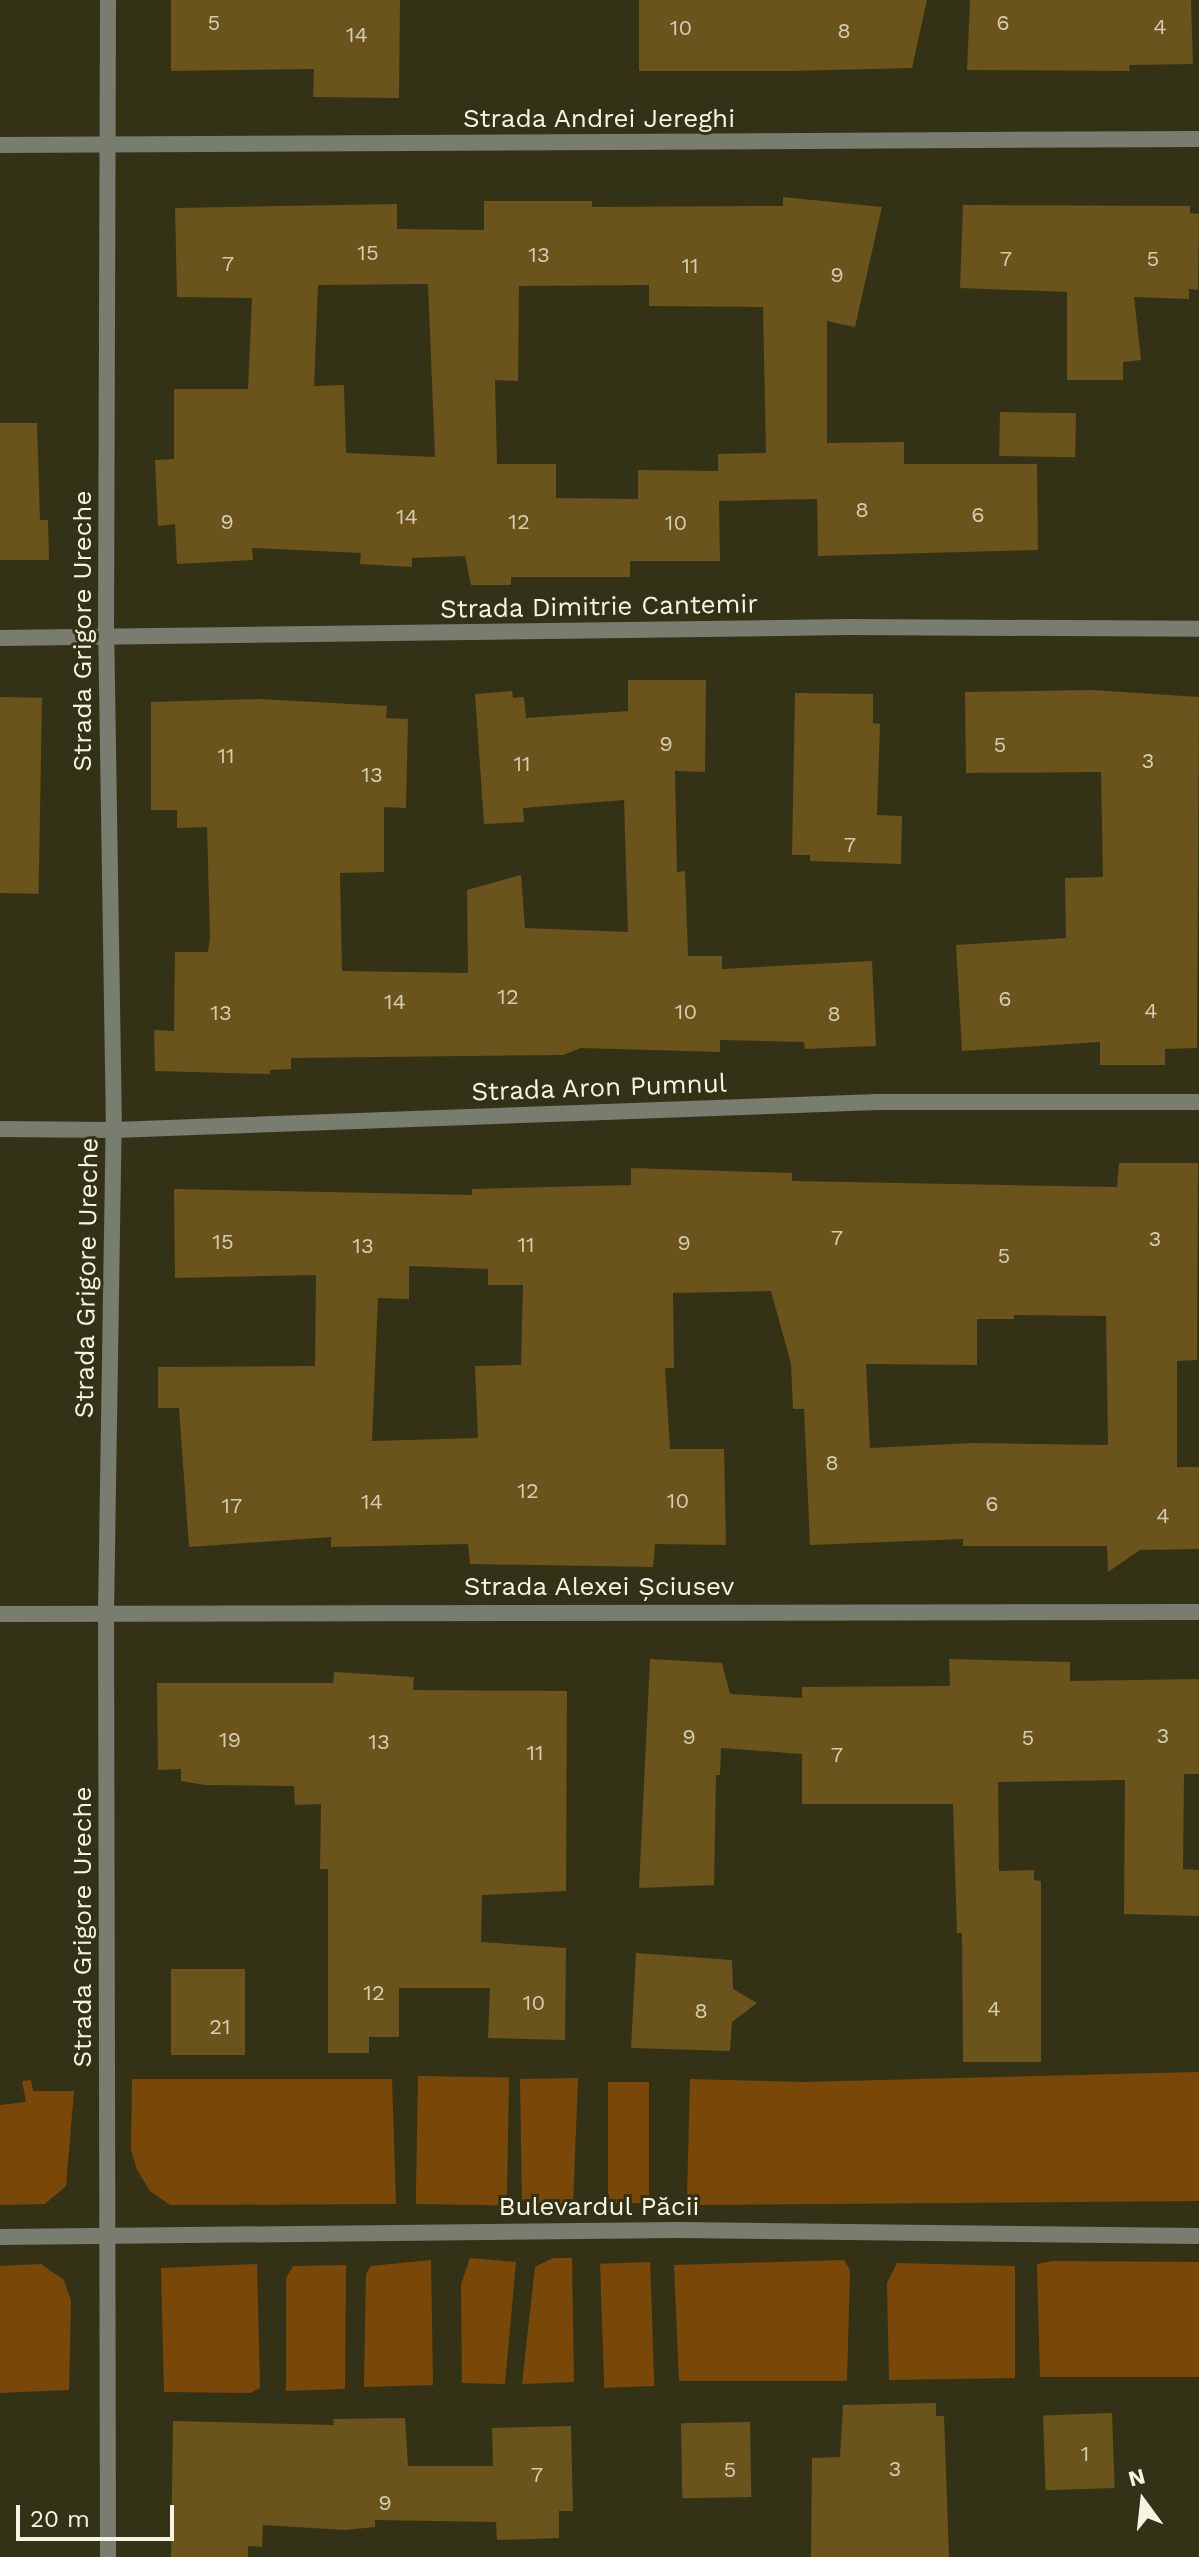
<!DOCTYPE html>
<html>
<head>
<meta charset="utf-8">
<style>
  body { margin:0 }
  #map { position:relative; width:1199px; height:2557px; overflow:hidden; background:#343216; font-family:"Work Sans",sans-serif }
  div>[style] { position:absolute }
  .green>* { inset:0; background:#794809; transform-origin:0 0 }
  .building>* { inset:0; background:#6b531c; transform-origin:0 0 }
  .street>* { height:16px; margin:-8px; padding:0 8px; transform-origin:8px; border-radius:8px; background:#787d70 }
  span { translate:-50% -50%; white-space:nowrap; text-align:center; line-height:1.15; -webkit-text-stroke:6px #343216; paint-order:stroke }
  .number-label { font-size:22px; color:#d3ccb2 }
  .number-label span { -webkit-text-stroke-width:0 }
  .street-label { font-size:26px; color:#f6f5e4 }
  .north { position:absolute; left:1103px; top:2461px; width:80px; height:80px; -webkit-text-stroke:6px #343216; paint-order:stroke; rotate:345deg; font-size:22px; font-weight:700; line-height:32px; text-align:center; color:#f6f5e4 }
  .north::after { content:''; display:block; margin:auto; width:28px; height:36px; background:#f6f5e4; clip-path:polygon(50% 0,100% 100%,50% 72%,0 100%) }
  .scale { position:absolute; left:16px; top:2505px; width:158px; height:36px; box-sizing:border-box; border:4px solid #f6f5e4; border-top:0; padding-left:10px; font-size:24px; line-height:28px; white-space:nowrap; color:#f6f5e4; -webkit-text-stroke:6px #343216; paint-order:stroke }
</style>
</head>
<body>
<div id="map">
  <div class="green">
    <div style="clip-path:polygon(1199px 2072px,1199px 2201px,690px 2205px,687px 2197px,690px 2079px,802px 2082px)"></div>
    <div style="left:418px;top:2076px;width:91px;height:128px;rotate:1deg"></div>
    <div style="clip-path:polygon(578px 2078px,573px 2205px,522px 2201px,520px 2079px)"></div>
    <div style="clip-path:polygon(132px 2079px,392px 2079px,396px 2204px,170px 2205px,150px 2191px,137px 2170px,131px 2150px)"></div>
    <div style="clip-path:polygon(31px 2080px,33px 2091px,74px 2091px,66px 2186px,45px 2204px,0 2205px,0 2105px,26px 2102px,22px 2081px)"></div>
    <div style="left:649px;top:2082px;width:121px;height:41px;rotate:90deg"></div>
    <div style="clip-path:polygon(470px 2258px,516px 2262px,505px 2384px,462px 2383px,461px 2284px)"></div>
    <div style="clip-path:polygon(553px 2258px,572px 2258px,574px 2382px,522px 2384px,535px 2267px)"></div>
    <div style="clip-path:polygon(431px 2260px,433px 2385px,364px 2387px,366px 2274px,371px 2266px)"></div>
    <div style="clip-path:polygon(844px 2260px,850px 2270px,847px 2381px,679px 2381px,674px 2265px)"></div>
    <div style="clip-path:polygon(1052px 2261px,1199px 2262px,1199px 2377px,1040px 2377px,1037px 2264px)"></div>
    <div style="left:650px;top:2262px;width:124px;height:50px;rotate:88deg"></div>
    <div style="clip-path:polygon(897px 2263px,1015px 2266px,1015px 2378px,889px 2380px,887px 2283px)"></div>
    <div style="clip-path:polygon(41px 2264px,64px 2280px,71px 2301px,69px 2390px,0 2393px,0 2266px)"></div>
    <div style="clip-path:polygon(257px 2264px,260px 2388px,250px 2393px,164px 2392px,161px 2268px)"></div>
    <div style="clip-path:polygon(346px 2265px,345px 2389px,286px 2391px,286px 2278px,293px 2266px)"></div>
  </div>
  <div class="building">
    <div style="clip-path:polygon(171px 0,400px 0,399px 98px,313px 97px,314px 69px,171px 71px)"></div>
    <div style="clip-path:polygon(639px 0,927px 0,912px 68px,791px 71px,639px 71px)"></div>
    <div style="clip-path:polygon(970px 0,1191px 0,1193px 64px,1129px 65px,1130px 71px,967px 70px)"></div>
    <div style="clip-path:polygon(evenodd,783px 197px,882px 207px,855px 327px,827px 321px,827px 443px,904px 442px,904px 464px,1037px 464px,1038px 550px,818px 556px,817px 499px,719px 501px,720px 561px,630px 561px,630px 577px,511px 577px,511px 585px,471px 585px,465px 556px,412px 558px,412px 567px,360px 564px,361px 553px,252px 548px,253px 560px,177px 564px,175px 524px,158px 526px,155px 460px,174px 459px,174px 389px,248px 389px,252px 298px,177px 297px,175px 208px,397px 204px,397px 229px,484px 230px,484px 201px,592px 201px,592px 207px,783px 206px,783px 197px,428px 284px,435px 457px,346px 453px,344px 385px,314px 386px,318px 285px,428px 284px,783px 197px,649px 285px,649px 306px,763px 307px,766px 453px,718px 454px,718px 471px,638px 470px,638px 499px,556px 498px,556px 464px,497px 464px,495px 380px,518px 381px,519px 286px,649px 285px)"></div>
    <div style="clip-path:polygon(963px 205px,1190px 206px,1190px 213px,1199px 214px,1198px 290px,1189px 289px,1189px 299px,1134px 297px,1141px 360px,1123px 362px,1123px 380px,1067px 380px,1067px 292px,960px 288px)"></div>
    <div style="left:1000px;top:412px;width:76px;height:44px;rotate:1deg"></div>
    <div style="clip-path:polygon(0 423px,37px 423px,40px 520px,48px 520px,49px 560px,0 560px)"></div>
    <div style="clip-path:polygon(628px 680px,706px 680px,705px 772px,675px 771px,677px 872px,685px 871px,688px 956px,722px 956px,722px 969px,872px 961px,876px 1046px,805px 1049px,804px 1042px,720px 1040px,720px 1052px,581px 1048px,563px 1055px,291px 1058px,291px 1069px,270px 1070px,270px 1074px,155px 1071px,154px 1030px,174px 1031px,175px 952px,208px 952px,210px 938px,207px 827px,177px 828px,177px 810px,151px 810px,151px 702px,260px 699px,387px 706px,386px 718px,408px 719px,406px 808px,384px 807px,384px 872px,340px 873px,342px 971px,468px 973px,467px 890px,521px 875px,525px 928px,628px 932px,624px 800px,523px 808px,524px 822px,484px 824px,475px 694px,512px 691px,513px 698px,524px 697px,526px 718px,628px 711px)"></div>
    <div style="clip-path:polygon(1092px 690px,1199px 697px,1197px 1048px,1165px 1049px,1165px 1065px,1100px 1065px,1100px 1042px,962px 1051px,956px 945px,1066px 938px,1065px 878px,1103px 877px,1101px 772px,966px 773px,965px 692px)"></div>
    <div style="clip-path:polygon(795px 693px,873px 694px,873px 723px,880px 724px,877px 815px,902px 816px,901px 864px,810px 861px,810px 855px,792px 855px)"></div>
    <div style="left:0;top:697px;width:42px;height:196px;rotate:1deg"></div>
    <div style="clip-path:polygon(evenodd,1119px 1163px,1198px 1163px,1197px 1360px,1177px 1361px,1177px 1467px,1199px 1467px,1199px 1549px,1140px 1550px,1108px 1572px,1107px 1546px,963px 1546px,963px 1539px,810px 1545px,804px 1409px,793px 1409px,791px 1364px,771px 1291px,673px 1293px,674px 1368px,665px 1368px,670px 1449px,724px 1449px,726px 1545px,655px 1544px,653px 1567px,470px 1564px,468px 1544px,331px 1547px,331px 1537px,189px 1547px,179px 1408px,158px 1408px,158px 1367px,315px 1366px,316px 1275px,175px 1278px,174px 1189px,472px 1195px,472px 1189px,631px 1185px,631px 1168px,792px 1173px,792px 1181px,1117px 1187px,1119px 1163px,409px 1266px,488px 1269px,488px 1285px,523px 1285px,521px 1365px,475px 1366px,478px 1438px,372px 1441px,378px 1298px,409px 1299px,409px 1266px,1119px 1163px,1014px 1315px,1106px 1316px,1108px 1445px,973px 1443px,870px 1448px,866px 1364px,977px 1365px,977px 1319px,1014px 1319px,1014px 1315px)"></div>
    <div style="clip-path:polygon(650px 1659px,722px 1663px,730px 1694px,802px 1698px,802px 1687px,950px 1686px,949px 1659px,1070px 1662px,1070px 1681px,1199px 1679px,1199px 1774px,1184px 1774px,1183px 1869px,1199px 1870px,1199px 1916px,1124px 1914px,1125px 1780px,998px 1782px,999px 1871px,1034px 1870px,1034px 1880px,1041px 1881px,1041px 2062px,963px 2062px,962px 1933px,957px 1933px,953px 1804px,802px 1804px,802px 1754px,721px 1748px,720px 1775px,716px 1775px,714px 1885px,639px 1888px)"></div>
    <div style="clip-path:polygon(334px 1672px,414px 1677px,413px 1690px,567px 1691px,566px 1891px,482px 1895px,481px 1942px,566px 1948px,565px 2040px,488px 2038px,490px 1988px,399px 1988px,399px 2037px,369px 2037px,369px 2053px,328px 2053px,328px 1869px,320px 1869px,321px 1804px,295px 1805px,294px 1786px,205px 1785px,181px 1781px,181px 1769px,158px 1770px,157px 1683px,333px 1683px)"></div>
    <div style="clip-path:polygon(636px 1953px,732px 1960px,733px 1989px,757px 2003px,732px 2022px,730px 2051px,631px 2048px)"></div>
    <div style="left:171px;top:1969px;width:74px;height:86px"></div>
    <div style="clip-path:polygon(936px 2403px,936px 2416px,944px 2416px,949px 2557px,811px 2557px,812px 2458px,840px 2457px,843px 2405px)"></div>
    <div style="left:1112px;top:2413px;width:75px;height:69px;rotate:88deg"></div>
    <div style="clip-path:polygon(405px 2418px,408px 2466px,493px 2466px,492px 2428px,571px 2426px,573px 2511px,559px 2511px,559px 2538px,497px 2540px,496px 2522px,375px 2520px,375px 2527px,345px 2530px,263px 2525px,262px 2547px,248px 2546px,248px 2557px,171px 2557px,173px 2421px,334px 2425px,333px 2419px)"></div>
    <div style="left:750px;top:2422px;width:75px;height:69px;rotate:89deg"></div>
  </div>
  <div class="street">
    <div style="left:0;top:145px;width:1199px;rotate:-0.29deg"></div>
    <div style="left:0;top:638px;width:849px;rotate:-0.74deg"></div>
    <div style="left:849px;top:627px;width:350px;rotate:0.3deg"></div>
    <div style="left:0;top:1129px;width:114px;rotate:0.5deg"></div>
    <div style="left:114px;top:1130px;width:764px;rotate:-2.1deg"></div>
    <div style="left:877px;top:1102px;width:322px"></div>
    <div style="left:0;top:1614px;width:1199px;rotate:-0.1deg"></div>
    <div style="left:0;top:2237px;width:679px;rotate:-0.59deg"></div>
    <div style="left:679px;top:2230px;width:520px;rotate:0.66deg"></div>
    <div style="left:108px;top:2557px;width:943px;rotate:-90.12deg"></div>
    <div style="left:106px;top:1614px;width:484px;rotate:-89.1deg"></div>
    <div style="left:114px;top:1130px;width:492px;rotate:-90.9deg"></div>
    <div style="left:106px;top:638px;width:638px;rotate:-89.82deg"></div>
  </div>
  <div class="number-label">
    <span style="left:214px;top:23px">5</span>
    <span style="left:1003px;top:23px">6</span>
    <span style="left:1160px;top:27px">4</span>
    <span style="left:681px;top:28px">10</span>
    <span style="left:844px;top:31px">8</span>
    <span style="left:357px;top:35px">14</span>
    <span style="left:368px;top:253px">15</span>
    <span style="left:539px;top:255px">13</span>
    <span style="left:1006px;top:259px">7</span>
    <span style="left:1153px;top:259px">5</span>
    <span style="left:228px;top:264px">7</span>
    <span style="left:690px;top:266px">11</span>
    <span style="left:837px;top:275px">9</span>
    <span style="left:862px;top:510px">8</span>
    <span style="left:978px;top:515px">6</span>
    <span style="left:407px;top:517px">14</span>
    <span style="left:227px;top:522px">9</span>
    <span style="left:519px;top:522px">12</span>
    <span style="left:676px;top:523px">10</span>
    <span style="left:666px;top:744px">9</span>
    <span style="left:1000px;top:745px">5</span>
    <span style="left:226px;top:756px">11</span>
    <span style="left:1148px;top:761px">3</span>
    <span style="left:522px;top:764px">11</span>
    <span style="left:372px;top:775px">13</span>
    <span style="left:850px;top:845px">7</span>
    <span style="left:508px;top:997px">12</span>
    <span style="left:1005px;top:999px">6</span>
    <span style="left:395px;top:1002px">14</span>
    <span style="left:1151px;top:1011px">4</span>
    <span style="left:686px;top:1012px">10</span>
    <span style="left:221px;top:1013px">13</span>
    <span style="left:834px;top:1014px">8</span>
    <span style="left:837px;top:1238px">7</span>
    <span style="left:1155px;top:1239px">3</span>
    <span style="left:223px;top:1242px">15</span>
    <span style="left:684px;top:1243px">9</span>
    <span style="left:526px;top:1245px">11</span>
    <span style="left:363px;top:1246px">13</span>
    <span style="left:1004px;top:1256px">5</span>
    <span style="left:832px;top:1463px">8</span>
    <span style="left:528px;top:1491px">12</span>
    <span style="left:678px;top:1501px">10</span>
    <span style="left:372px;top:1502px">14</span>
    <span style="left:992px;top:1504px">6</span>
    <span style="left:232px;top:1506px">17</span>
    <span style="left:1163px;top:1516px">4</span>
    <span style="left:1163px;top:1736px">3</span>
    <span style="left:689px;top:1737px">9</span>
    <span style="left:1028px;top:1738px">5</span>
    <span style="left:230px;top:1740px">19</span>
    <span style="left:379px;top:1742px">13</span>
    <span style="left:535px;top:1753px">11</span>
    <span style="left:837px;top:1755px">7</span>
    <span style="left:374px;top:1993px">12</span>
    <span style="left:534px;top:2003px">10</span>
    <span style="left:994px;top:2009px">4</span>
    <span style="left:701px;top:2011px">8</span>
    <span style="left:220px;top:2027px">21</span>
    <span style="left:1085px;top:2454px">1</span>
    <span style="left:895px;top:2469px">3</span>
    <span style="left:730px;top:2470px">5</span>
    <span style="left:537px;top:2475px">7</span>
    <span style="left:385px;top:2503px">9</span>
  </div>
  <div class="street-label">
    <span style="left:599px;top:119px">Strada Andrei Jereghi</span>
    <span style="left:599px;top:607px;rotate:-1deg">Strada Dimitrie Cantemir</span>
    <span style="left:83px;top:631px;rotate:-90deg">Strada Grigore Ureche</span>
    <span style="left:599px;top:1088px;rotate:-2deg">Strada Aron Pumnul</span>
    <span style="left:87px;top:1278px;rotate:-89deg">Strada Grigore Ureche</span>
    <span style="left:599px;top:1587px">Strada Alexei Șciusev</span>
    <span style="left:83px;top:1927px;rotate:-90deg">Strada Grigore Ureche</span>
    <span style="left:599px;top:2207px">Bulevardul Păcii</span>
  </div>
  <div class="north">N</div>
  <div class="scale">20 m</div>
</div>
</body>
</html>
